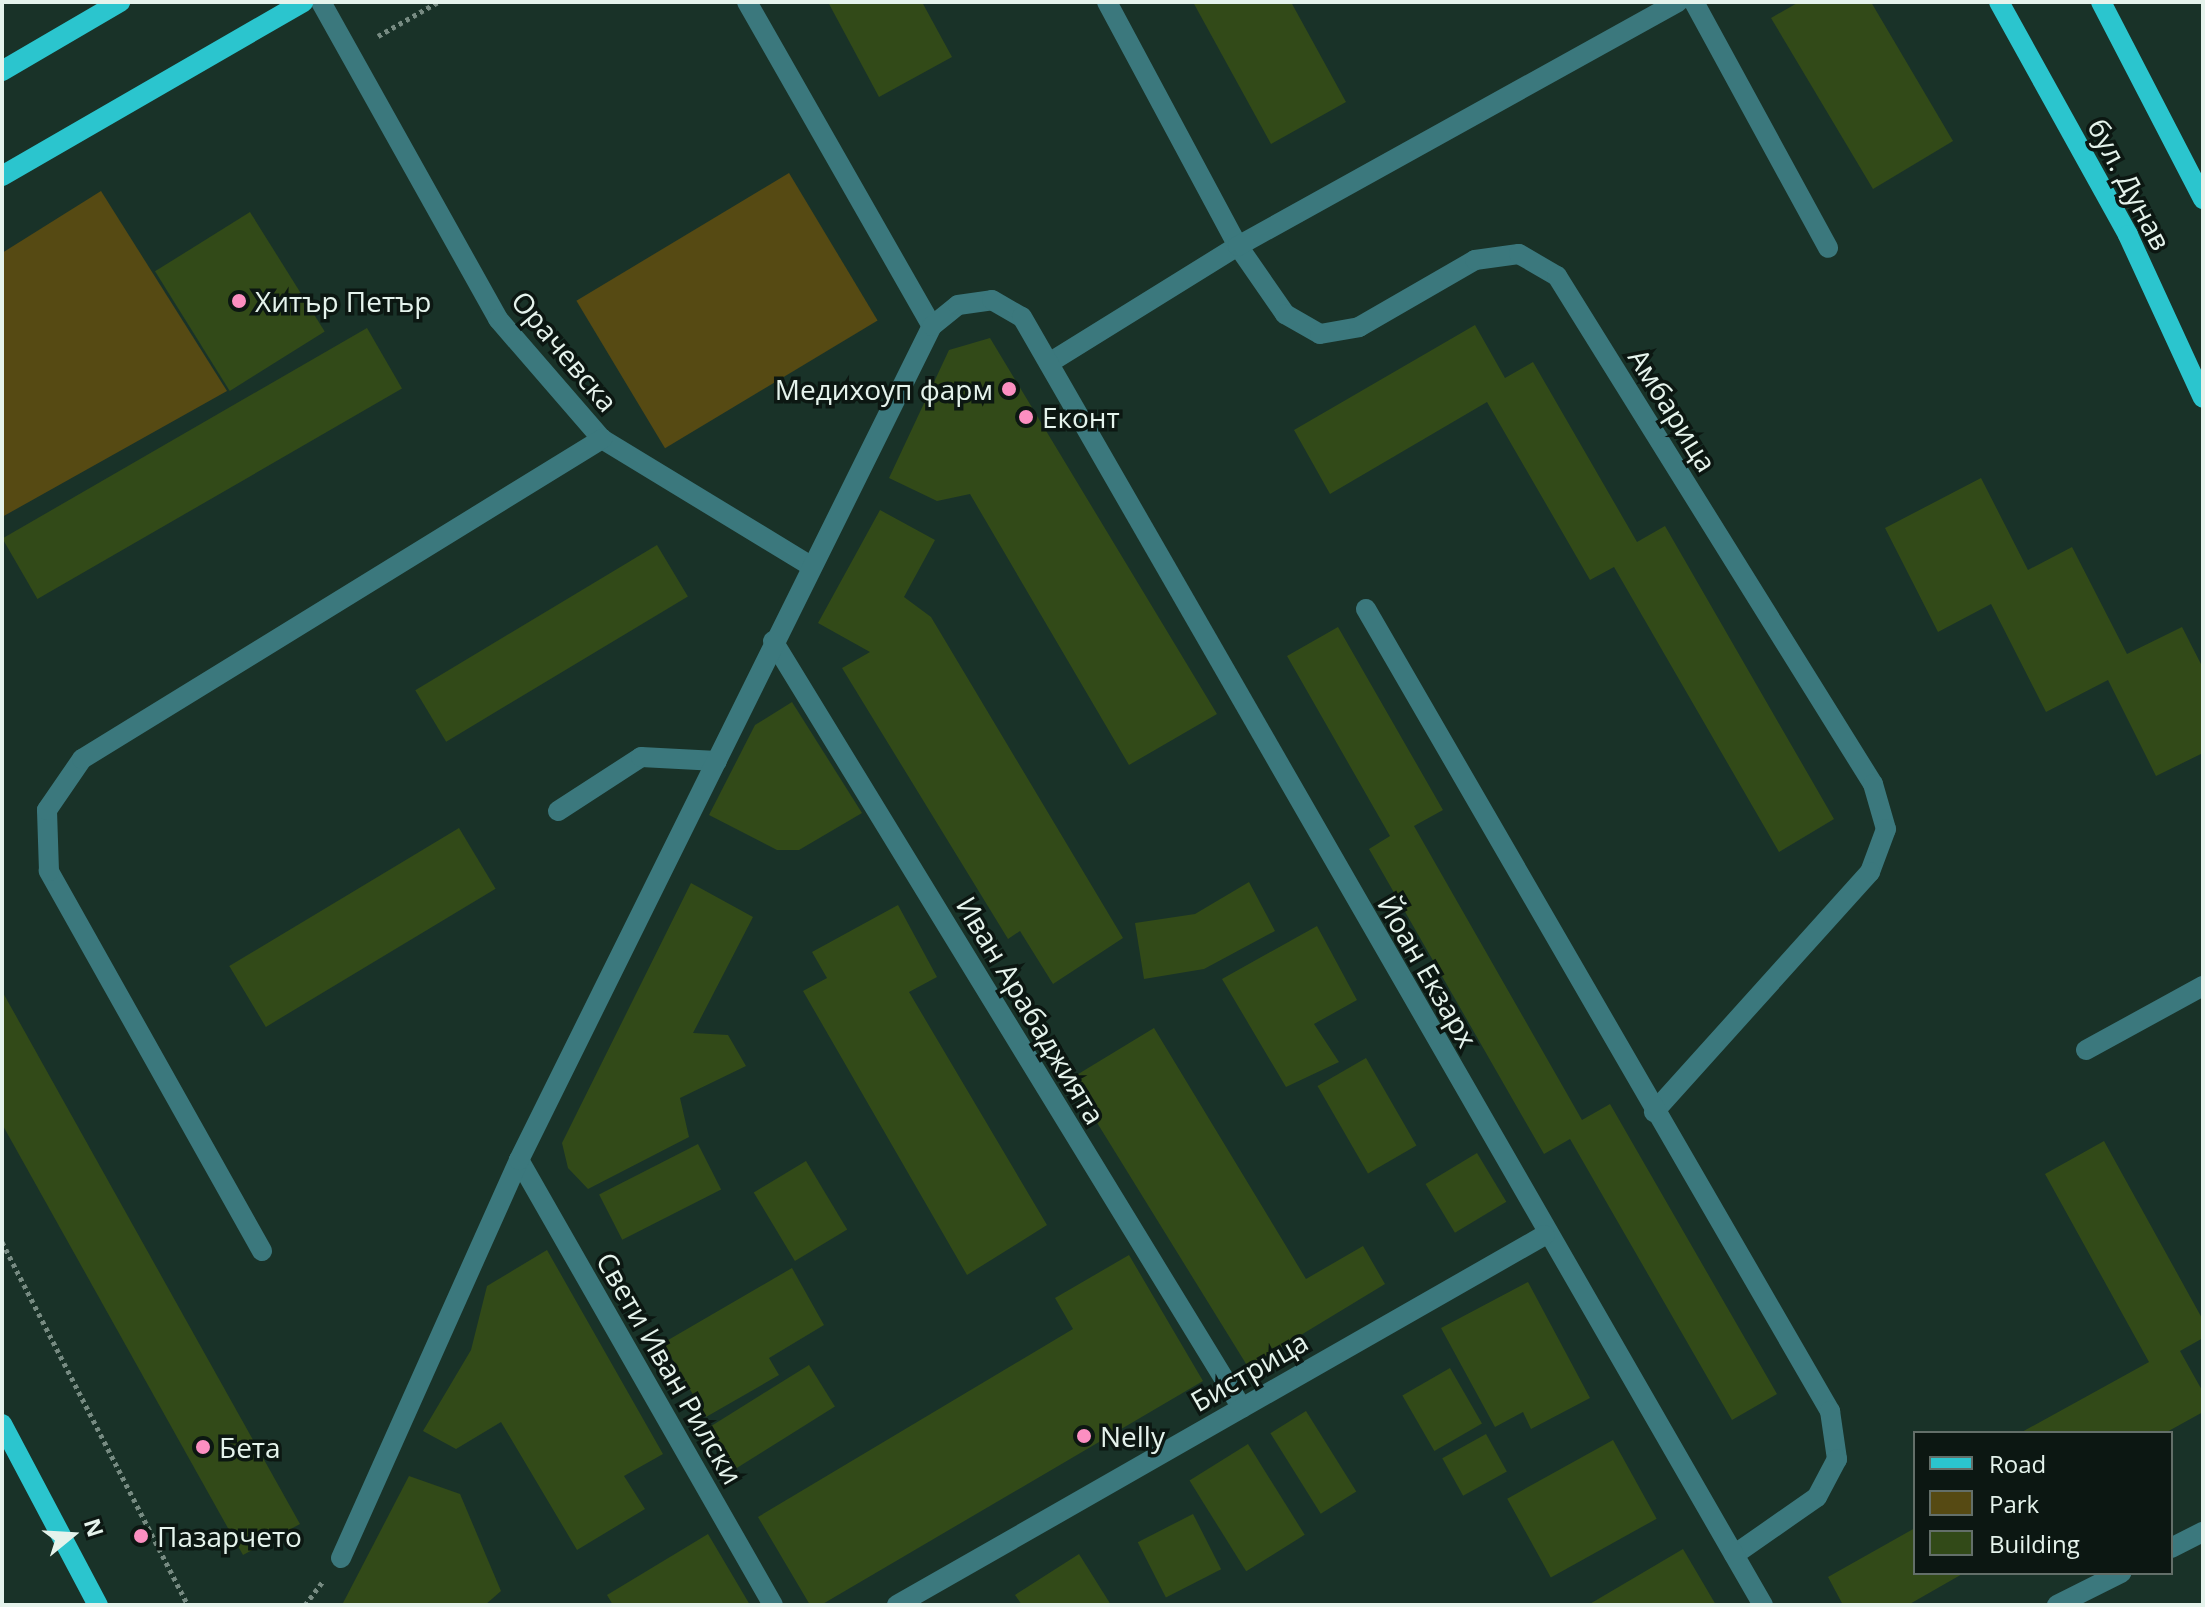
<!DOCTYPE html>
<html>
<head>
<meta charset="utf-8">
<style>
  body { margin:0 }
  #map { position:relative; width:2205px; height:1607px; overflow:hidden; background:#193228; font-family:"Open Sans",sans-serif }
  div>[style] { position:absolute }
  .green>* { inset:0; background:#564a13; transform-origin:0 0 }
  .building>* { inset:0; background:#324a18; transform-origin:0 0 }
  .path>* { height:5px; margin-top:-2.5px; transform-origin:0; background:repeating-linear-gradient(90deg,#778b82 0 4px,transparent 0 8px) }
  .minor>* { height:20px; margin:-10px; padding:0 10px; transform-origin:10px; border-radius:10px; background:#3b787d }
  .major>* { height:20px; margin:-10px; padding:0 10px; transform-origin:10px; border-radius:10px; background:#2bc5ce }
  .dots>* { width:22px; height:22px; translate:-50% -50%; box-sizing:border-box; border:4px solid #0c1712; border-radius:50% }
  span { translate:-50% -50%; white-space:nowrap; text-align:center; line-height:1.15; -webkit-text-stroke:7px #0c1712; paint-order:stroke }
  .street-label { font-size:28px; color:#e5f3ec }
  .poi-label { font-size:28px; color:#e5f3ec }
  .left { translate:0 -50%; text-align:left }
  .right { translate:-100% -50%; text-align:right }
  .frame { position:absolute; inset:0; border:4px solid #e5f3ec; pointer-events:none }
  .legend { position:absolute; left:1913px; top:1431px; width:260px; height:144px; box-sizing:border-box; background:#0c1712; border:2px solid #636f69; margin:0; padding:10px 14px; list-style:none; font-size:24px; color:#e5f3ec }
  .legend li { display:flex; align-items:center; gap:16px; height:40px }
  .legend b { width:40px; border:2px solid #636f69 }
  .north { position:absolute; left:32px; top:1495px; width:80px; height:80px; -webkit-text-stroke:6px #0c1712; paint-order:stroke; rotate:72deg; font-size:22px; font-weight:700; line-height:32px; text-align:center; color:#e5f3ec }
  .north::after { content:''; display:block; margin:auto; width:28px; height:36px; background:#e5f3ec; clip-path:polygon(50% 0,100% 100%,50% 72%,0 100%) }
</style>
</head>
<body>
<div id="map">
  <div class="green">
    <div style="left:789px;top:173px;width:172px;height:248px;rotate:59deg"></div>
    <div style="clip-path:polygon(101px 191px,227px 391px,2px 517px,2px 253px)"></div>
  </div>
  <div class="building">
    <div style="clip-path:polygon(828px 2px,922px 2px,952px 57px,879px 97px)"></div>
    <div style="clip-path:polygon(1193px 2px,1291px 2px,1346px 102px,1271px 144px)"></div>
    <div style="clip-path:polygon(1799px 2px,1871px 2px,1953px 141px,1873px 189px,1771px 18px)"></div>
    <div style="left:250px;top:212px;width:141px;height:112px;rotate:58deg"></div>
    <div style="clip-path:polygon(1475px 325px,1505px 378px,1533px 362px,1637px 542px,1665px 526px,1834px 819px,1779px 852px,1614px 567px,1590px 580px,1487px 402px,1330px 494px,1294px 430px)"></div>
    <div style="left:367px;top:328px;width:70px;height:421px;rotate:60deg"></div>
    <div style="clip-path:polygon(990px 338px,1217px 714px,1129px 765px,970px 494px,937px 501px,889px 478px,949px 350px)"></div>
    <div style="clip-path:polygon(1981px 478px,2028px 570px,2072px 547px,2127px 654px,2182px 627px,2203px 668px,2203px 753px,2156px 776px,2108px 680px,2046px 712px,1991px 604px,1938px 632px,1885px 528px)"></div>
    <div style="clip-path:polygon(880px 510px,935px 540px,904px 597px,931px 617px,1123px 938px,1053px 984px,1020px 931px,1008px 939px,842px 668px,870px 652px,818px 623px)"></div>
    <div style="left:657px;top:545px;width:60px;height:282px;rotate:59deg"></div>
    <div style="clip-path:polygon(1338px 627px,1443px 810px,1414px 826px,1582px 1120px,1610px 1104px,1777px 1394px,1732px 1420px,1570px 1139px,1544px 1154px,1369px 849px,1390px 836px,1287px 656px)"></div>
    <div style="clip-path:polygon(792px 702px,862px 813px,799px 850px,777px 850px,709px 815px,755px 725px)"></div>
    <div style="left:459px;top:828px;width:71px;height:268px;rotate:59deg"></div>
    <div style="clip-path:polygon(1249px 882px,1275px 931px,1204px 969px,1144px 979px,1135px 923px,1195px 914px)"></div>
    <div style="clip-path:polygon(691px 883px,753px 917px,693px 1033px,728px 1035px,746px 1066px,680px 1098px,689px 1137px,588px 1189px,568px 1168px,562px 1143px)"></div>
    <div style="clip-path:polygon(898px 905px,937px 977px,909px 992px,1047px 1225px,967px 1275px,803px 991px,827px 978px,812px 952px)"></div>
    <div style="clip-path:polygon(1317px 926px,1357px 1000px,1314px 1024px,1339px 1062px,1286px 1087px,1222px 979px)"></div>
    <div style="clip-path:polygon(2px 991px,300px 1524px,243px 1555px,2px 1124px)"></div>
    <div style="clip-path:polygon(1154px 1028px,1306px 1279px,1363px 1246px,1385px 1284px,1248px 1367px,1070px 1079px)"></div>
    <div style="left:1366px;top:1058px;width:101px;height:56px;rotate:60deg"></div>
    <div style="clip-path:polygon(2104px 1141px,2203px 1320px,2203px 1338px,2180px 1351px,2203px 1392px,2203px 1412px,2165px 1433px,2020px 1433px,2149px 1362px,2045px 1174px)"></div>
    <div style="left:698px;top:1144px;width:51px;height:111px;rotate:63deg"></div>
    <div style="left:1477px;top:1153px;width:57px;height:60px;rotate:59deg"></div>
    <div style="left:806px;top:1161px;width:80px;height:61px;rotate:59deg"></div>
    <div style="clip-path:polygon(547px 1250px,663px 1454px,624px 1476px,645px 1509px,577px 1550px,501px 1422px,456px 1449px,423px 1431px,471px 1350px,487px 1286px)"></div>
    <div style="clip-path:polygon(1129px 1255px,1203px 1381px,821px 1605px,810px 1605px,758px 1517px,1073px 1329px,1055px 1298px)"></div>
    <div style="clip-path:polygon(792px 1268px,824px 1325px,769px 1358px,779px 1375px,706px 1417px,663px 1343px)"></div>
    <div style="clip-path:polygon(1528px 1282px,1590px 1398px,1531px 1429px,1523px 1412px,1495px 1427px,1441px 1328px)"></div>
    <div style="left:809px;top:1365px;width:49px;height:120px;rotate:58deg"></div>
    <div style="left:1450px;top:1368px;width:64px;height:55px;rotate:60deg"></div>
    <div style="left:1306px;top:1411px;width:95px;height:42px;rotate:58deg"></div>
    <div style="left:1486px;top:1434px;width:43px;height:50px;rotate:61deg"></div>
    <div style="left:1613px;top:1440px;width:90px;height:121px;rotate:61deg"></div>
    <div style="left:1248px;top:1444px;width:107px;height:69px;rotate:58deg"></div>
    <div style="clip-path:polygon(409px 1476px,460px 1494px,501px 1591px,485px 1605px,342px 1605px)"></div>
    <div style="left:1193px;top:1514px;width:62px;height:62px;rotate:63deg"></div>
    <div style="clip-path:polygon(1915px 1528px,1915px 1573px,1964px 1573px,1908px 1605px,1843px 1605px,1828px 1577px)"></div>
    <div style="clip-path:polygon(708px 1534px,750px 1605px,613px 1605px,607px 1595px)"></div>
    <div style="clip-path:polygon(1683px 1549px,1716px 1605px,1588px 1605px)"></div>
    <div style="clip-path:polygon(1079px 1554px,1111px 1605px,1022px 1605px,1015px 1595px)"></div>
  </div>
  <div class="path">
    <div style="left:378px;top:36px;width:69px;rotate:-29.5deg"></div>
    <div style="left:2px;top:1242px;width:408px;rotate:62.9deg"></div>
    <div style="left:305px;top:1605px;width:30px;rotate:-53deg"></div>
  </div>
  <div class="minor">
    <div style="left:321px;top:2px;width:363px;rotate:60.8deg"></div>
    <div style="left:498px;top:319px;width:159px;rotate:49.1deg"></div>
    <div style="left:602px;top:439px;width:242px;rotate:31.3deg"></div>
    <div style="left:747px;top:2px;width:373px;rotate:60.3deg"></div>
    <div style="left:1107px;top:2px;width:277px;rotate:61.8deg"></div>
    <div style="left:1238px;top:246px;width:83px;rotate:55.3deg"></div>
    <div style="left:1285px;top:314px;width:40px;rotate:29.7deg"></div>
    <div style="left:1320px;top:334px;width:40px;rotate:-10deg"></div>
    <div style="left:1359px;top:327px;width:134px;rotate:-30deg"></div>
    <div style="left:1475px;top:260px;width:44px;rotate:-7.8deg"></div>
    <div style="left:1519px;top:254px;width:44px;rotate:30.1deg"></div>
    <div style="left:1557px;top:276px;width:598px;rotate:58.12deg"></div>
    <div style="left:1873px;top:784px;width:47px;rotate:73.9deg"></div>
    <div style="left:1886px;top:829px;width:46px;rotate:110.4deg"></div>
    <div style="left:1870px;top:872px;width:323px;rotate:132deg"></div>
    <div style="left:1694px;top:2px;width:280px;rotate:61.4deg"></div>
    <div style="left:1049px;top:363px;width:222px;rotate:-31.8deg"></div>
    <div style="left:1238px;top:246px;width:503px;rotate:-29.01deg"></div>
    <div style="left:1366px;top:609px;width:927px;rotate:59.95deg"></div>
    <div style="left:1830px;top:1411px;width:49px;rotate:81.7deg"></div>
    <div style="left:1837px;top:1459px;width:43px;rotate:117.8deg"></div>
    <div style="left:1817px;top:1497px;width:101px;rotate:145.1deg"></div>
    <div style="left:773px;top:641px;width:899px;rotate:58.56deg"></div>
    <div style="left:558px;top:811px;width:99px;rotate:-33deg"></div>
    <div style="left:641px;top:757px;width:76px;rotate:3deg"></div>
    <div style="left:2086px;top:1050px;width:133px;rotate:-28.7deg"></div>
    <div style="left:519px;top:1160px;width:512px;rotate:60.28deg"></div>
    <div style="left:262px;top:1251px;width:436px;rotate:-119.3deg"></div>
    <div style="left:49px;top:871px;width:61px;rotate:-91.9deg"></div>
    <div style="left:47px;top:810px;width:62px;rotate:-55.5deg"></div>
    <div style="left:82px;top:759px;width:611px;rotate:-31.61deg"></div>
    <div style="left:2171px;top:1548px;width:36px;rotate:-27deg"></div>
    <div style="left:341px;top:1558px;width:436px;rotate:-65.9deg"></div>
    <div style="left:519px;top:1160px;width:931px;rotate:-63.66deg"></div>
    <div style="left:932px;top:326px;width:33px;rotate:-39deg"></div>
    <div style="left:958px;top:305px;width:34px;rotate:-8deg"></div>
    <div style="left:992px;top:300px;width:34px;rotate:30deg"></div>
    <div style="left:1022px;top:317px;width:1486px;rotate:60.09deg"></div>
    <div style="left:897px;top:1605px;width:746px;rotate:-29.73deg"></div>
    <div style="left:2057px;top:1605px;width:72px;rotate:-26.6deg"></div>
  </div>
  <div class="major">
    <div style="left:1999px;top:2px;width:266px;rotate:61deg"></div>
    <div style="left:2128px;top:235px;width:179px;rotate:65.3deg"></div>
    <div style="left:2101px;top:2px;width:222px;rotate:62.6deg"></div>
    <div style="left:2px;top:71px;width:137px;rotate:-30.3deg"></div>
    <div style="left:2px;top:176px;width:348px;rotate:-30deg"></div>
    <div style="left:2px;top:1424px;width:205px;rotate:62.1deg"></div>
  </div>
  <div class="dots">
    <div style="left:239px;top:301px;background:#fc8fc1"></div>
    <div style="left:1009px;top:389px;background:#fc8fc1"></div>
    <div style="left:1026px;top:417px;background:#fc8fc1"></div>
    <div style="left:1084px;top:1436px;background:#fc8fc1"></div>
    <div style="left:203px;top:1447px;background:#fc8fc1"></div>
    <div style="left:141px;top:1536px;background:#fc8fc1"></div>
  </div>
  <div class="street-label">
    <span style="left:2130px;top:184px;rotate:62deg">бул. Дунав</span>
    <span style="left:565px;top:351px;rotate:50deg">Орачевска</span>
    <span style="left:1673px;top:410px;rotate:58deg">Амбарица</span>
    <span style="left:1428px;top:971px;rotate:60deg">Йоан Екзарх</span>
    <span style="left:1031px;top:1010px;rotate:59deg">Иван Арабаджията</span>
    <span style="left:670px;top:1368px;rotate:60deg">Свети Иван Рилски</span>
    <span style="left:1249px;top:1371px;rotate:-30deg">Бистрица</span>
  </div>
  <div class="poi-label">
    <span class="left" style="left:255px;top:301px">Хитър Петър</span>
    <span class="right" style="left:993px;top:389px">Медихоуп фарм</span>
    <span class="left" style="left:1042px;top:417px">Еконт</span>
    <span class="left" style="left:1100px;top:1436px">Nelly</span>
    <span class="left" style="left:219px;top:1447px">Бета</span>
    <span class="left" style="left:157px;top:1536px">Пазарчето</span>
  </div>
  <div class="frame"></div>
  <ul class="legend">
  <li><b style="height:10px;background:#2bc5ce"></b>Road</li>
  <li><b style="height:22px;background:#564a13"></b>Park</li>
  <li><b style="height:22px;background:#324a18"></b>Building</li>
  </ul>
  <div class="north">N</div>
</div>
</body>
</html>
